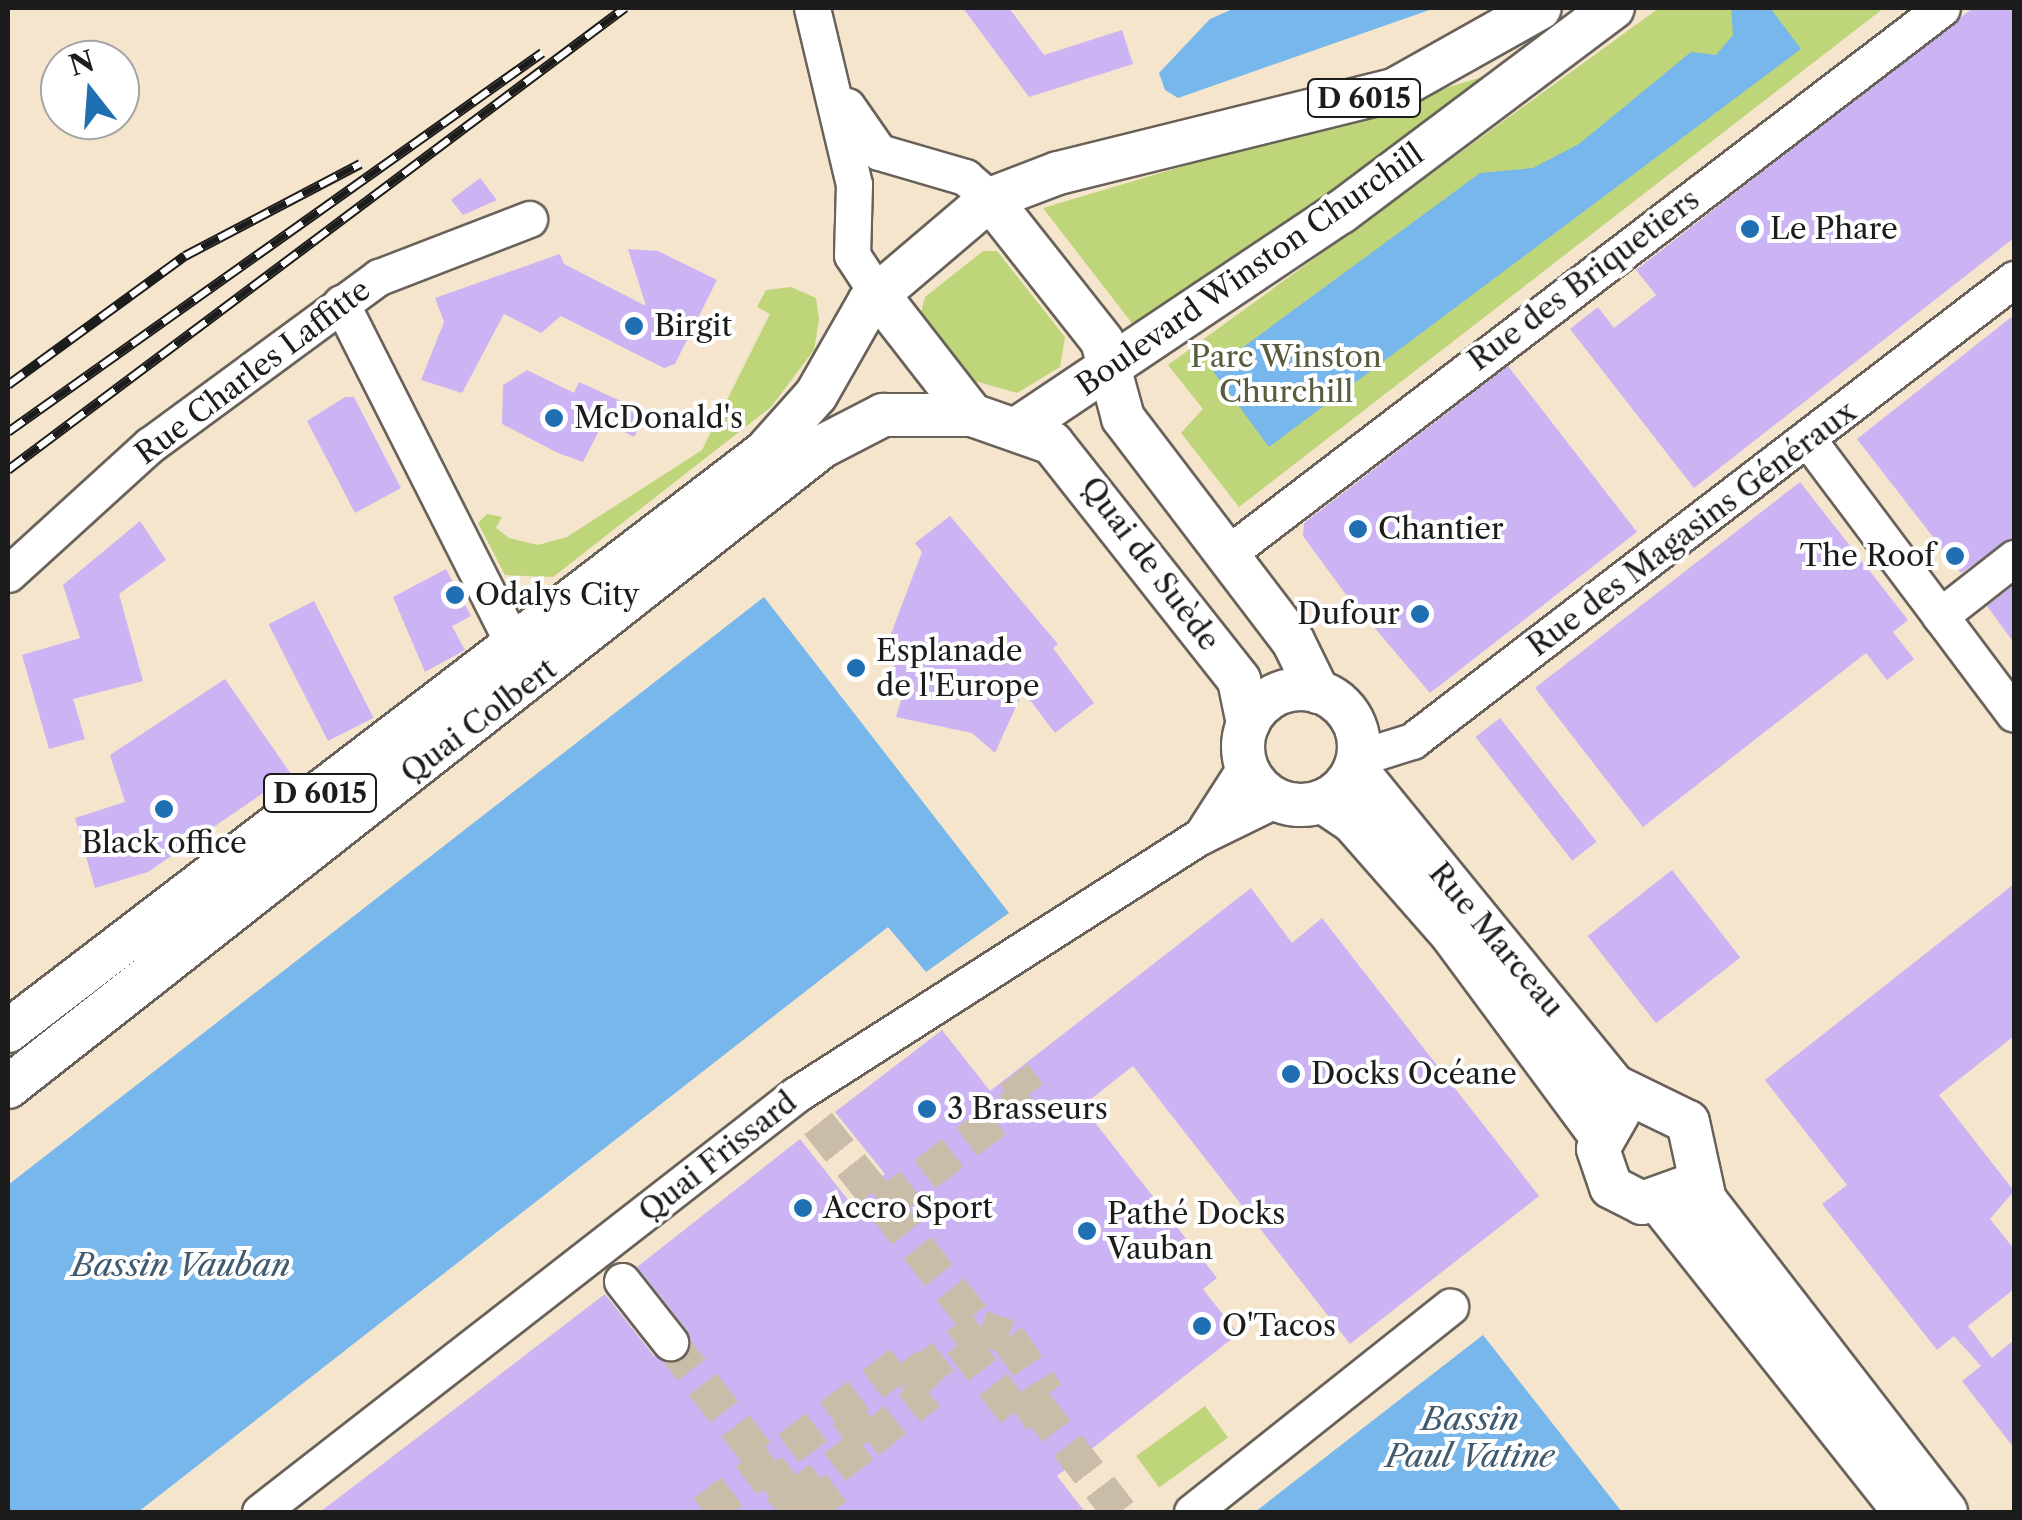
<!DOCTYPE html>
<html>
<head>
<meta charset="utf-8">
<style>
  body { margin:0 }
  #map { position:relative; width:2022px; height:1520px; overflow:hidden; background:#f4e5cc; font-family:"Libre Caslon Text",serif }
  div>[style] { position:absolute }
  .green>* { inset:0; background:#bed57a; transform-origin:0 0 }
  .water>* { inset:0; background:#77b7eb }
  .building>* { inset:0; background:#ccb4f4; transform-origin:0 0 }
  .minor-tunnel>* { height:35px; margin-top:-17.5px; transform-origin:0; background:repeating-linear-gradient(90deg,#c9bda9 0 35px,transparent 0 53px) }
  .roads { filter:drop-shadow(2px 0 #68625a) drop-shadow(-2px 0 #68625a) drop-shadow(0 2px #68625a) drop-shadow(0 -2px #68625a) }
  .minor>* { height:35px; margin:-17.5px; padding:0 17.5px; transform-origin:17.5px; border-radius:17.5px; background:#fff }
  .major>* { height:42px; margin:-21px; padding:0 21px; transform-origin:21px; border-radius:21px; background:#fff }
  .major>.ring { margin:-21px; padding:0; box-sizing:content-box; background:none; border:42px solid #fff; border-radius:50% }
  .rail>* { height:10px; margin-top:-5px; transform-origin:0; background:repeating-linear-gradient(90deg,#fff 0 19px,#1c1c1c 0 38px); box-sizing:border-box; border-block:2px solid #1c1c1c }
  .dots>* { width:28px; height:28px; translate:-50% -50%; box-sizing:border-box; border:5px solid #fff; border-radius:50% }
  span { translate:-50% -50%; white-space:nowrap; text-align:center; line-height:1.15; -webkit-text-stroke:8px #fff; paint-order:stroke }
  .shield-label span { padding:2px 8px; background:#fff; border:2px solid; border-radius:8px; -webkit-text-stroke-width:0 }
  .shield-label { font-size:28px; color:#1c1c1c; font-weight:700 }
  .poi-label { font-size:30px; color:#1c1c1c }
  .left { translate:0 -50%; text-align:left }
  .right { translate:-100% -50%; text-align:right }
  .street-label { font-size:30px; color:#1c1c1c }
  .park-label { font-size:30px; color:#555d3d }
  .water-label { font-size:32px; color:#405a6f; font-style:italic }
  .frame { position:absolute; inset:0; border:10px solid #1c1c1c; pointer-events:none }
  .north { position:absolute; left:40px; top:40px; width:100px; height:100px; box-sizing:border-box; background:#fff; border:2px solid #a4a4a4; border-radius:50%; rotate:343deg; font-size:28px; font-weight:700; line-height:40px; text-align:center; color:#1c1c1c }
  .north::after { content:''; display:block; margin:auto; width:35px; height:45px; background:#1f6fb2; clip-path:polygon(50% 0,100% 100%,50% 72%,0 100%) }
</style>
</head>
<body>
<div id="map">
  <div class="green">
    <div style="clip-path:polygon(1659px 8px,1884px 8px,1239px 507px,1181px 433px,1203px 409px,1168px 365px)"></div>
    <div style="clip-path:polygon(1489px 75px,1138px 331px,1043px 208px)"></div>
    <div style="clip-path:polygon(983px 251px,997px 251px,1065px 337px,1060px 367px,1017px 393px,975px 381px,921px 313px,925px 297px)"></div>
    <div style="clip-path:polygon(791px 287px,816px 298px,819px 320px,814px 350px,771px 407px,553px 577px,505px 575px,478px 523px,487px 514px,502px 517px,496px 528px,509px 538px,538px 545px,567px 537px,702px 450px,770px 314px,757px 307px,766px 290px)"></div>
    <div style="left:1205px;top:1406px;width:39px;height:85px;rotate:54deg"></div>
  </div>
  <div class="water">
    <div style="clip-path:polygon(1235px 8px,1435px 8px,1178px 98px,1165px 90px,1159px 73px,1210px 19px)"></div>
    <div style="clip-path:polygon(1731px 8px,1770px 8px,1801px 49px,1269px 447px,1212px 370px,1480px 173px,1533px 168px,1579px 144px,1691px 52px,1716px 55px,1733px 35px)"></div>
    <div style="clip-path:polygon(764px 597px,1009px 913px,926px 972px,888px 927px,138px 1512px,8px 1512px,8px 1185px)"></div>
    <div style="clip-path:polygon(1483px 1335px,1622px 1512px,1255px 1512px)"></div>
  </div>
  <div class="building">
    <div style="clip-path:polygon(963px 8px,1009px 8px,1044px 55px,1122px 30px,1133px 64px,1029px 97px)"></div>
    <div style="clip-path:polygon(1973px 8px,2014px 8px,2014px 238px,1694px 488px,1570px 329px,1598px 307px,1614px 328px,1656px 295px,1636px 270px)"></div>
    <div style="clip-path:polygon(480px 178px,497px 200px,463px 215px,451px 200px)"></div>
    <div style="clip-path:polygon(628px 249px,658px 251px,717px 280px,675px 364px,664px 368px,561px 316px,541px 333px,504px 314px,462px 393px,421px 380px,444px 322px,435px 298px,560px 254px,564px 264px,646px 306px)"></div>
    <div style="clip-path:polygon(2014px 315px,2014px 537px,1961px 573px,1857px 439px)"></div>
    <div style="clip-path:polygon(1508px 366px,1637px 532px,1430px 693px,1344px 592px,1303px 536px,1304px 523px)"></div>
    <div style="clip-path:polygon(527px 370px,574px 393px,579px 382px,647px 413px,634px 437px,604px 421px,583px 462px,558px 453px,502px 424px,503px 385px)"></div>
    <div style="clip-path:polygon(345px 397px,354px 397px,401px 488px,355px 513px,307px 421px)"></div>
    <div style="clip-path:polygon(1800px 482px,1908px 620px,1893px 632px,1914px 659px,1887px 680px,1866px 653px,1643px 827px,1535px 688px)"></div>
    <div style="clip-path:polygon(950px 516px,1058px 644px,1053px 648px,1094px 703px,1055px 733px,1023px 691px,995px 753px,972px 733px,896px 717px,906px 684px,889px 679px,903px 644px,889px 639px,922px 552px,915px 543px)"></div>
    <div style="clip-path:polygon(140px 521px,166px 560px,119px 594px,143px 681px,73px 699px,85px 739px,49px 749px,22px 655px,80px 638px,63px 585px)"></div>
    <div style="clip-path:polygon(446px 569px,471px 616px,452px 626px,465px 650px,425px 672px,393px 597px)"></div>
    <div style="clip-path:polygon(2014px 585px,2014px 643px,1987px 606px)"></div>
    <div style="left:314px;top:601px;width:131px;height:51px;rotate:63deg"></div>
    <div style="clip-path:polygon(225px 679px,291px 774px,148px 872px,95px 888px,75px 818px,125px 802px,110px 755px)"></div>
    <div style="left:1500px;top:718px;width:157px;height:31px;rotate:52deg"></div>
    <div style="left:1672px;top:870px;width:111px;height:107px;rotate:52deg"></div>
    <div style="clip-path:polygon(2014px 884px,2014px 1036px,1939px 1095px,2014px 1191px,1990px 1219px,2014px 1249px,2014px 1289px,1968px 1326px,1992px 1358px,2014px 1340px,2014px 1448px,1962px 1381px,1981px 1366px,1954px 1336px,1937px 1350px,1822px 1204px,1847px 1185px,1765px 1080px)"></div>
    <div style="clip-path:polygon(1251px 888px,1292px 943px,1322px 918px,1539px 1196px,1350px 1344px,1133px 1066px,1082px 1106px,1217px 1278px,1203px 1289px,1238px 1334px,1057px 1476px,1085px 1512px,320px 1512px,605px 1294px,654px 1356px,682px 1359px,687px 1330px,637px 1267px,800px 1139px,849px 1201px,885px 1174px,835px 1112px,942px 1030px,990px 1091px)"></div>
  </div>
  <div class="minor-tunnel">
    <div style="left:818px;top:1123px;width:261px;rotate:51.4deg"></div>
    <div style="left:981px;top:1327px;width:29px;rotate:20deg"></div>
    <div style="left:1008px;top:1337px;width:69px;rotate:55.6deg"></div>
    <div style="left:1047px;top:1394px;width:15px;rotate:143deg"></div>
    <div style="left:883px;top:1206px;width:184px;rotate:-37.5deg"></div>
    <div style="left:1029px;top:1094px;width:25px;rotate:-127deg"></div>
    <div style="left:670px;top:1342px;width:199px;rotate:51.9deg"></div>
    <div style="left:793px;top:1499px;width:20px;rotate:139deg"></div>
    <div style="left:961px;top:1342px;width:92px;rotate:52.5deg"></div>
    <div style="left:1017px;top:1415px;width:22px;rotate:-34deg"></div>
    <div style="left:1035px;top:1403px;width:138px;rotate:52.1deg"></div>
    <div style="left:868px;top:1441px;width:78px;rotate:-38.8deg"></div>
    <div style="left:929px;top:1392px;width:21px;rotate:-133deg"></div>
    <div style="left:812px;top:1484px;width:34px;rotate:54deg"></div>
    <div style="left:793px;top:1499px;width:95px;rotate:-37.7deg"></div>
    <div style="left:868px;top:1441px;width:42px;rotate:-128.2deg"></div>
    <div style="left:704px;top:1512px;width:250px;rotate:-37.2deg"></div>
    <div style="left:903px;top:1361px;width:20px;rotate:53deg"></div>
    <div style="left:915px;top:1377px;width:83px;rotate:-37.1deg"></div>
  </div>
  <div class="roads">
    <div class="minor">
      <div style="left:812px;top:8px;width:181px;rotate:76.6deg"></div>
      <div style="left:854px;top:184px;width:71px;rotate:91.6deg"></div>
      <div style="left:852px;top:255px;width:45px;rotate:56.7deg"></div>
      <div style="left:847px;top:106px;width:56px;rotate:55.2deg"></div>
      <div style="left:879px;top:152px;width:90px;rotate:16.2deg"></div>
      <div style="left:965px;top:177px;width:33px;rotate:41deg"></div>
      <div style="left:341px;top:303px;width:403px;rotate:63.2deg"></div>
      <div style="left:1809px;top:441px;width:341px;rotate:53.1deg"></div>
      <div style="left:1226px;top:555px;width:901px;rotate:-37.38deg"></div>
      <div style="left:8px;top:574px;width:192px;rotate:-42.3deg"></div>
      <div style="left:150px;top:445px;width:284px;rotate:-36.3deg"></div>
      <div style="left:379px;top:277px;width:161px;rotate:-21.1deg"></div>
      <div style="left:1940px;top:616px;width:94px;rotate:-38.1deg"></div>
      <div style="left:1358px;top:758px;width:57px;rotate:-17.5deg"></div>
      <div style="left:1412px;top:741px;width:759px;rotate:-37.5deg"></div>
      <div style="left:1201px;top:836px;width:83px;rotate:-57.3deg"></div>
      <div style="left:622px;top:1281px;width:78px;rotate:51.8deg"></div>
      <div style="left:260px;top:1512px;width:681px;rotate:-37.9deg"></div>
      <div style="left:797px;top:1094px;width:479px;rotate:-32.6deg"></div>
      <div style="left:1201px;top:836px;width:85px;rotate:-26deg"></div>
      <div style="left:1192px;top:1512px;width:330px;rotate:-38.5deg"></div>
    </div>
    <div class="major">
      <div style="left:990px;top:199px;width:181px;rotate:51.7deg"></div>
      <div style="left:1102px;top:341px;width:80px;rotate:74.7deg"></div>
      <div style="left:1123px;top:418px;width:280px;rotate:52.7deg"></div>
      <div style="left:1293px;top:641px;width:57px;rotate:63.9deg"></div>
      <div style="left:877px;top:293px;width:155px;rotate:52.1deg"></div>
      <div style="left:1021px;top:426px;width:385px;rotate:-33.8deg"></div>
      <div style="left:1341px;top:212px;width:340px;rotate:-36.9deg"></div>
      <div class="ring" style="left:1243px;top:689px;width:74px;height:74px"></div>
      <div style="left:1355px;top:768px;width:410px;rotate:50.8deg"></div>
      <div style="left:1614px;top:1086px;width:82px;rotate:25.9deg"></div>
      <div style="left:1688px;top:1122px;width:80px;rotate:77.7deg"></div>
      <div style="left:1705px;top:1200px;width:394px;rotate:52.3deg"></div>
      <div style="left:1322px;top:801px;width:36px;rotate:34deg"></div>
      <div style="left:1352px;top:821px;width:152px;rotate:48.7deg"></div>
      <div style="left:1452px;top:935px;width:250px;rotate:53.5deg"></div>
      <div style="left:8px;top:1031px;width:953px;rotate:-37.41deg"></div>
      <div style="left:765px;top:452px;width:76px;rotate:-48.2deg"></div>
      <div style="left:816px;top:395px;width:107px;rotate:-60.3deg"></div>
      <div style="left:869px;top:302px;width:159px;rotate:-40.4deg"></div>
      <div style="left:990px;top:199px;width:73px;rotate:-20.9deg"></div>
      <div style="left:1058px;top:173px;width:346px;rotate:-13.9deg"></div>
      <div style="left:1394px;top:90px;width:167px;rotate:-29.3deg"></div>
      <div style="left:8px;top:1087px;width:1037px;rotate:-38.19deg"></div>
      <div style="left:823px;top:446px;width:68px;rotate:-27.3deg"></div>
      <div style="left:883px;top:415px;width:89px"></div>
      <div style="left:972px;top:415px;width:85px;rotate:19.3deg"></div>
      <div style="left:1052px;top:443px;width:302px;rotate:51.7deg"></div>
      <div style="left:1239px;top:680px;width:45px;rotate:78.4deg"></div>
      <div style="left:1618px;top:1114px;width:40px;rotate:119.7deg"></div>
      <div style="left:1598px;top:1149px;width:40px;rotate:71.1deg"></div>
      <div style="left:1611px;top:1187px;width:35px;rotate:27deg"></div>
      <div style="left:1642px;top:1203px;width:45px;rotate:-19.7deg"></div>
      <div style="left:1659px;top:1202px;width:396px;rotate:51.6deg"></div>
    </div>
  </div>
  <div class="rail">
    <div style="left:8px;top:385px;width:219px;rotate:-36.1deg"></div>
    <div style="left:185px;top:256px;width:198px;rotate:-27.7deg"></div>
    <div style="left:8px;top:432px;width:655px;rotate:-35.36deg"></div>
    <div style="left:8px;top:470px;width:771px;rotate:-36.83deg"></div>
  </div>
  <div class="dots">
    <div style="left:1750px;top:229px;background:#1f6fb2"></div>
    <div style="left:634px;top:326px;background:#1f6fb2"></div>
    <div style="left:554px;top:418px;background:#1f6fb2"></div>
    <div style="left:1358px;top:529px;background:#1f6fb2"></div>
    <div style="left:1955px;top:556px;background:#1f6fb2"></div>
    <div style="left:455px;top:595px;background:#1f6fb2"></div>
    <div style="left:1420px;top:614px;background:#1f6fb2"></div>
    <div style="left:856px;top:668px;background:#1f6fb2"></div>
    <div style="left:164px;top:809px;background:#1f6fb2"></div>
    <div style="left:1291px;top:1074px;background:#1f6fb2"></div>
    <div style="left:927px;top:1109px;background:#1f6fb2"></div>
    <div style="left:803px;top:1208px;background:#1f6fb2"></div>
    <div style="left:1087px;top:1231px;background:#1f6fb2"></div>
    <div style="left:1202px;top:1326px;background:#1f6fb2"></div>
  </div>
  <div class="shield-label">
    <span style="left:1364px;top:98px">D 6015</span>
    <span style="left:320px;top:793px">D 6015</span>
  </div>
  <div class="poi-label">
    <span class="left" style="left:1770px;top:229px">Le Phare</span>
    <span class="left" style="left:654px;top:326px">Birgit</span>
    <span class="left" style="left:574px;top:418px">McDonald's</span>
    <span class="left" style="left:1378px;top:529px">Chantier</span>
    <span class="right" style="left:1935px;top:556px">The Roof</span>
    <span class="left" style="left:475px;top:595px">Odalys City</span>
    <span class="right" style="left:1400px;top:614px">Dufour</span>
    <span class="left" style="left:876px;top:668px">Esplanade<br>de l'Europe</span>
    <span style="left:164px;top:843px">Black office</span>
    <span class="left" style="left:1311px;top:1074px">Docks Océane</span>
    <span class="left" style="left:947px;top:1109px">3 Brasseurs</span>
    <span class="left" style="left:823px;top:1208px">Accro Sport</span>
    <span class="left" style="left:1107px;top:1231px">Pathé Docks<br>Vauban</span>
    <span class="left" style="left:1222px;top:1326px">O'Tacos</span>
  </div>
  <div class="street-label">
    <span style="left:1250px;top:270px;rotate:-35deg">Boulevard Winston Churchill</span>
    <span style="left:1584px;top:280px;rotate:-37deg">Rue des Briquetiers</span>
    <span style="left:253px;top:372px;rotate:-37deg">Rue Charles Laffitte</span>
    <span style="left:1692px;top:529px;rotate:-37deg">Rue des Magasins Généraux</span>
    <span style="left:1150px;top:564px;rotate:53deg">Quai de Suède</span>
    <span style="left:479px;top:721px;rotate:-37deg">Quai Colbert</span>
    <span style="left:1496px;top:940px;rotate:50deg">Rue Marceau</span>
    <span style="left:718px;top:1157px;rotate:-38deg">Quai Frissard</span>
  </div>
  <div class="park-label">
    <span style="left:1286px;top:374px">Parc Winston<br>Churchill</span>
  </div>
  <div class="water-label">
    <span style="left:181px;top:1265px">Bassin Vauban</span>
    <span style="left:1470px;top:1438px">Bassin<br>Paul Vatine</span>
  </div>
  <div class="frame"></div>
  <div class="north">N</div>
</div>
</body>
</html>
